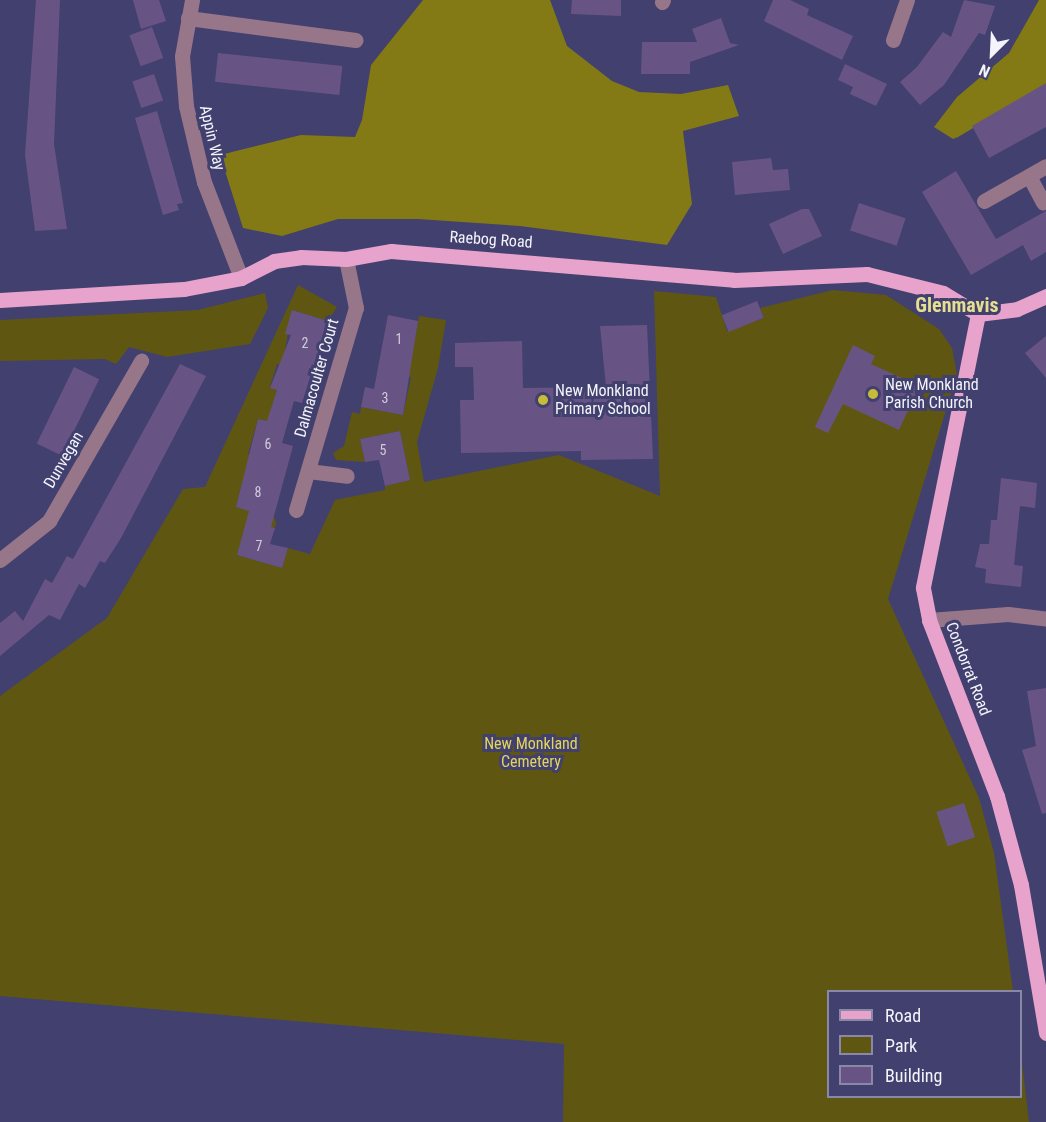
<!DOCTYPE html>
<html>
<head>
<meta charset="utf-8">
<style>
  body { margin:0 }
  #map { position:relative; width:1046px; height:1122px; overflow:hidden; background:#41406f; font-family:"Roboto Condensed",sans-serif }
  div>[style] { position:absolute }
  .green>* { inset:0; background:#5f5711 }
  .forest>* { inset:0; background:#837915 }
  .building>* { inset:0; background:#685484; transform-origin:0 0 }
  .minor>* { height:15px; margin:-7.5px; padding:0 7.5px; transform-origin:7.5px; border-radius:7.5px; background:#98768a }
  .major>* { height:15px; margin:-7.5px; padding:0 7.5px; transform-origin:7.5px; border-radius:7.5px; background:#e7a3cc }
  .dots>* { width:16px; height:16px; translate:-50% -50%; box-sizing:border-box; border:3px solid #41406f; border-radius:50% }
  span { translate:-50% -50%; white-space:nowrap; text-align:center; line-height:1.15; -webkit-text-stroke:6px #41406f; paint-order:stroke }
  .number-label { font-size:14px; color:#d1ccdc }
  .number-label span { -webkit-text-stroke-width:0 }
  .street-label { font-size:16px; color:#f4f4fa }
  .poi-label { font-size:16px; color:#f4f4fa }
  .left { translate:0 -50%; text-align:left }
  .park-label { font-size:16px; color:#e3d55b }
  .quarter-label { font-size:20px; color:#e7df90; font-weight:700 }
  .legend { position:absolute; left:827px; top:990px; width:195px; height:108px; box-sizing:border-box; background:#41406f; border:2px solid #8988a7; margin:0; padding:8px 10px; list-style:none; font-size:18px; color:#f4f4fa }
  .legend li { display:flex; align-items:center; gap:12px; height:30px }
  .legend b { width:30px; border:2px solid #8988a7 }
  .north { position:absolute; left:962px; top:24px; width:60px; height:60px; -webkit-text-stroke:4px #41406f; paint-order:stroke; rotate:204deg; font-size:16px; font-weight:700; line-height:24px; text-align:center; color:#f4f4fa }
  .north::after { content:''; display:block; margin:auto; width:21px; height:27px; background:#f4f4fa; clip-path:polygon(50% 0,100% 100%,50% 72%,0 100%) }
</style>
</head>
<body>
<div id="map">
  <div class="green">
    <div style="clip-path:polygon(298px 285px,337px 307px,328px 321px,292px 310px,284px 356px,311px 374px,277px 364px,270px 387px,277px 390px,270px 413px,283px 425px,258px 419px,248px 454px,287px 465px,242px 483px,236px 507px,274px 517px,276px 523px,275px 528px,247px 521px,237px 555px,282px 568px,288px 548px,310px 554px,335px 500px,385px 490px,385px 486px,410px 480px,400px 431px,360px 439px,365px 462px,336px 460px,333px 453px,344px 446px,352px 412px,360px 414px,361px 407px,403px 415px,411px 377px,385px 372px,385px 366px,378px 365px,380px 360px,410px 365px,419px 316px,446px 320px,438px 368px,417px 442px,424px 482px,559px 455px,660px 496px,654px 291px,716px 297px,727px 331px,764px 318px,760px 308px,833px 290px,886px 295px,939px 329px,952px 348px,957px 374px,888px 599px,979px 798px,994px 853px,1013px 991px,828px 992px,828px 1096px,1020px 1096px,1021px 1054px,1029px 1122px,563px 1122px,564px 1044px,0 996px,0 696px,107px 618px,183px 489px,205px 487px)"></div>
    <div style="clip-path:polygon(265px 293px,268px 308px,250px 344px,167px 357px,129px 347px,116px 364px,105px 359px,0 361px,0 320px,198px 310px)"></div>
  </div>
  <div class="forest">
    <div style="clip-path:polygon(423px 0,550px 0,567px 46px,612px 81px,639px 92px,681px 94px,728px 85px,739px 116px,683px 131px,692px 204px,667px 245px,520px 226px,418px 219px,338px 219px,282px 236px,243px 228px,220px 155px,301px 135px,355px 137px,362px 120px,371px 65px)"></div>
    <div style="clip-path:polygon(1039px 0,1046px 0,1046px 85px,958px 137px,953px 139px,934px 127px,957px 97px,1009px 53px)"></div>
  </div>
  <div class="building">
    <div style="clip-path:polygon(36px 0,60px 0,54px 144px,67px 229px,35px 231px,25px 155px)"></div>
    <div style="clip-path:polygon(133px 0,159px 0,166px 21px,141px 29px)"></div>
    <div style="clip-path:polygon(572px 0,621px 0,621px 16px,571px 14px)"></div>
    <div style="clip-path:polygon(773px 0,790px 0,809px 9px,807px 15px,853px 36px,842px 60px,764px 21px)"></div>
    <div style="clip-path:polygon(964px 0,995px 6px,985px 35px,979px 33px,944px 85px,920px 105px,900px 82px,917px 67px,943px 32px,951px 37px)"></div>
    <div style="clip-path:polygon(721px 18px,730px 43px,739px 45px,690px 62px,690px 74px,641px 74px,642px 42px,697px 42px,692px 29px)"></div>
    <div style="left:152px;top:27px;width:33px;height:24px;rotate:70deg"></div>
    <div style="left:218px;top:53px;width:125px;height:29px;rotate:6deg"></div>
    <div style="clip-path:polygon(845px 64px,887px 84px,876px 106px,850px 94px,853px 87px,838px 80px)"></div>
    <div style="left:154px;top:74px;width:28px;height:23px;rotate:71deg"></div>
    <div style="clip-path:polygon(1046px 83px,1046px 127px,989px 158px,972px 126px)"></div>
    <div style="clip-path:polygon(157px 111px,183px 203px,177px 204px,179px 210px,163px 215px,135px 118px)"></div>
    <div style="clip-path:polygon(771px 158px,773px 170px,788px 169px,790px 190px,735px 195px,732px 162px)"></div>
    <div style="clip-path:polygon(956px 171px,996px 239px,1046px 211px,1046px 252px,1031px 261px,1023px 245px,971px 275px,922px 192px)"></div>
    <div style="left:859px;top:203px;width:49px;height:29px;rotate:18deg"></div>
    <div style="clip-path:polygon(802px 209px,809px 209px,822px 236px,783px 254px,769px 224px)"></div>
    <div style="left:757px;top:301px;width:18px;height:38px;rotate:68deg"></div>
    <div style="clip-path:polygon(292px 310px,328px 321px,302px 403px,294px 401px,282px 443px,293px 446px,271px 527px,275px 528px,270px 544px,288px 548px,282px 568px,237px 555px,249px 511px,236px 507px,258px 419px,267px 421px,277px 390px,270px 388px,291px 335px,285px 334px)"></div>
    <div style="clip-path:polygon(388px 315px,418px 321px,403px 415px,361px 407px,365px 387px,374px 389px)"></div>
    <div style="clip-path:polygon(647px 325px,653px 459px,581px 460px,581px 451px,461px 453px,460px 400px,474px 400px,473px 367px,455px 367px,455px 343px,522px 341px,523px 388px,606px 387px,600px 326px)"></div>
    <div style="clip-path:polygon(1046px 336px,1046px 378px,1025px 353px)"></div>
    <div style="clip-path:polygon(853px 345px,875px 356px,871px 364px,919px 386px,899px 430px,843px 404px,828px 433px,815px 427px)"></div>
    <div style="clip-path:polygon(180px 364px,206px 376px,121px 538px,105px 563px,100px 561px,85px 588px,79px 584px,60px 620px,49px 615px,0 656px,0 623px,15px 611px,23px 621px,45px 579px,52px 583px,67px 556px,73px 559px)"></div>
    <div style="left:74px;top:367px;width:28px;height:85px;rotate:26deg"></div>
    <div style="clip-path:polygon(400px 431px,410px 480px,385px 486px,379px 460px,365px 462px,360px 439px)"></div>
    <div style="clip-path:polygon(1001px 478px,1037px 483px,1035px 508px,1020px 506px,1014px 565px,1023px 566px,1021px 587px,985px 583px,986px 569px,975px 567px,980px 544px,989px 544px,991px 520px,997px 520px)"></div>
    <div style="clip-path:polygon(1046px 688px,1046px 813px,1042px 814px,1022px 750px,1036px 746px,1027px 691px)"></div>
    <div style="left:964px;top:803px;width:36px;height:29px;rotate:72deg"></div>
  </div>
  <div class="minor">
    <div style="left:192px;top:0;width:57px;rotate:100.1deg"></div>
    <div style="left:182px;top:56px;width:50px;rotate:85.4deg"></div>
    <div style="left:186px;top:106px;width:78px;rotate:76.7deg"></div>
    <div style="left:204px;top:182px;width:103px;rotate:68.9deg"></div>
    <div style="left:662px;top:2px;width:2px;rotate:-63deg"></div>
    <div style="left:188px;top:18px;width:169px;rotate:7.5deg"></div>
    <div style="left:893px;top:40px;width:42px;rotate:-70.7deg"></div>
    <div style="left:1029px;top:176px;width:30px;rotate:62deg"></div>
    <div style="left:984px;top:201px;width:71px;rotate:-29.4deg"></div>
    <div style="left:308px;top:471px;width:39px;rotate:7deg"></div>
    <div style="left:296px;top:510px;width:211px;rotate:-73.5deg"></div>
    <div style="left:356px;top:308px;width:50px;rotate:-101.5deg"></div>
    <div style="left:0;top:560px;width:63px;rotate:-38.5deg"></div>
    <div style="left:49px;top:521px;width:185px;rotate:-60.1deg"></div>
    <div style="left:929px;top:620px;width:79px;rotate:-4.3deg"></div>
    <div style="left:1008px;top:614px;width:38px;rotate:7deg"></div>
  </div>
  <div class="major">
    <div style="left:0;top:300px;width:184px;rotate:-3.4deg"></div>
    <div style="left:184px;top:289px;width:58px;rotate:-10.9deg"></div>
    <div style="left:241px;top:278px;width:37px;rotate:-27deg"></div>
    <div style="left:274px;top:261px;width:27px;rotate:-8deg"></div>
    <div style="left:301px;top:257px;width:45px;rotate:2.5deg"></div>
    <div style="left:346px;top:259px;width:46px;rotate:-10.1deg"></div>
    <div style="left:391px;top:251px;width:344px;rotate:4.8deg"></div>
    <div style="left:734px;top:280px;width:133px;rotate:-2.6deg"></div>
    <div style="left:867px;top:274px;width:78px;rotate:14deg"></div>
    <div style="left:943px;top:293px;width:41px;rotate:31deg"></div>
    <div style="left:978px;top:314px;width:279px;rotate:101.4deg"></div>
    <div style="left:923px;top:588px;width:33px;rotate:79deg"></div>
    <div style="left:929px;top:620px;width:189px;rotate:68.9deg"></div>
    <div style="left:997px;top:796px;width:92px;rotate:74.9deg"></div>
    <div style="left:1021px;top:885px;width:150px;rotate:80.4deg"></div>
    <div style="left:978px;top:314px;width:39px;rotate:-7deg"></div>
    <div style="left:1017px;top:309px;width:32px;rotate:-24deg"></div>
  </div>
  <div class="dots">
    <div style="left:873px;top:394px;background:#c9bb3a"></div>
    <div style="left:543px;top:400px;background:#c9bb3a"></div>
  </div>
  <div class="number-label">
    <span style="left:399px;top:339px">1</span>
    <span style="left:305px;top:343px">2</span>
    <span style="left:385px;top:398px">3</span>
    <span style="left:268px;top:444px">6</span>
    <span style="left:383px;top:450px">5</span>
    <span style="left:258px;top:492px">8</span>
    <span style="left:259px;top:546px">7</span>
  </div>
  <div class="street-label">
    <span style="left:212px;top:138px;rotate:77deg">Appin Way</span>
    <span style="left:491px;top:240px;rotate:4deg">Raebog Road</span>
    <span style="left:317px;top:378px;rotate:-74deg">Dalmacoulter Court</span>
    <span style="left:64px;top:460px;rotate:-60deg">Dunvegan</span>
    <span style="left:968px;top:669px;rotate:69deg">Condorrat Road</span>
  </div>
  <div class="poi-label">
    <span class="left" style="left:885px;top:394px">New Monkland<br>Parish Church</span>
    <span class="left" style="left:555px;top:400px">New Monkland<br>Primary School</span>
  </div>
  <div class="park-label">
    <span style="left:531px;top:753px">New Monkland<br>Cemetery</span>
  </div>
  <div class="quarter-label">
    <span style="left:957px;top:305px">Glenmavis</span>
  </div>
  <ul class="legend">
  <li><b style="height:8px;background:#e7a3cc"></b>Road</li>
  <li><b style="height:16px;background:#5f5711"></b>Park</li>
  <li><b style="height:16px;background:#685484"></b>Building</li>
  </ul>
  <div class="north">N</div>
</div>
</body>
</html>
